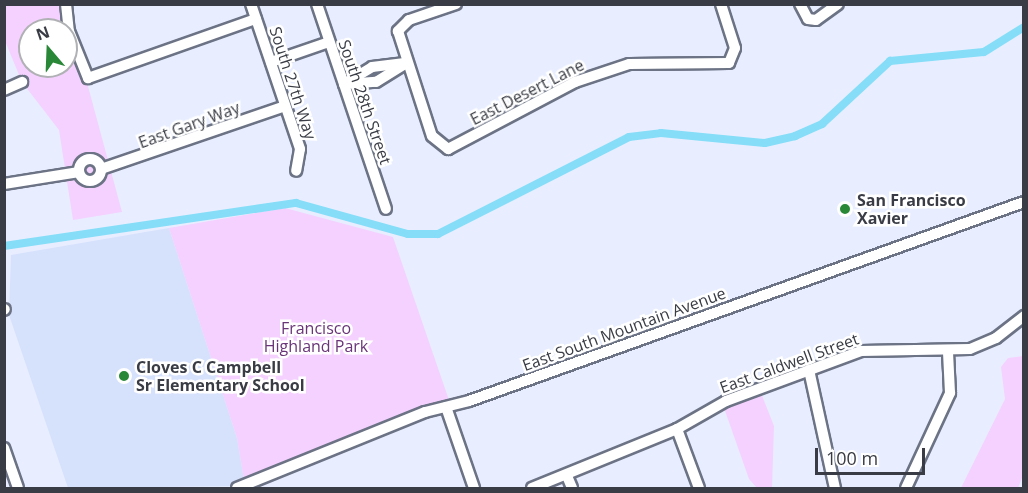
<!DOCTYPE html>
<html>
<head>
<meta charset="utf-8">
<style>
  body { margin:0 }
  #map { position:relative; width:1028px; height:493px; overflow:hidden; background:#e8eeff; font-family:"Open Sans",sans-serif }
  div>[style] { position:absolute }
  .built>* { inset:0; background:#d6e1fc }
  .green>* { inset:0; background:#f4d1ff }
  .canal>* { height:8px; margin:-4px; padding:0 4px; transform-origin:4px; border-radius:4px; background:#85ddf8 }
  .roads { filter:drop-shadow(2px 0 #6c7385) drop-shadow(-2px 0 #6c7385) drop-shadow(0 2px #6c7385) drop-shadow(0 -2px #6c7385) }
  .minor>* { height:10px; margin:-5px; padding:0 5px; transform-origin:5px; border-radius:5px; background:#fff }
  .minor>.ring { margin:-5px; padding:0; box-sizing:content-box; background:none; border:10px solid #fff; border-radius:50% }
  .dots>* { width:16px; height:16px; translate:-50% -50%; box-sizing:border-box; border:3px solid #fff; border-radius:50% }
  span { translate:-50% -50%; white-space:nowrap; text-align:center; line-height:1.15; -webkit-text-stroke:5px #fff; paint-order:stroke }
  .street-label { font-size:16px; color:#393c44 }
  .poi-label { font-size:16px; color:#393c44; font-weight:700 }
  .left { translate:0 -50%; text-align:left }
  .park-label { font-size:16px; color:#693478 }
  .frame { position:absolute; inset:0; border:6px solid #393c44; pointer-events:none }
  .north { position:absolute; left:18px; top:18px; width:60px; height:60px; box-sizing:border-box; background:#fff; border:2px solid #b0b1b4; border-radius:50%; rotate:341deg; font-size:16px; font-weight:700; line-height:24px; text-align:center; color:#393c44 }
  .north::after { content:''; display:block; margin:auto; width:21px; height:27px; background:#298738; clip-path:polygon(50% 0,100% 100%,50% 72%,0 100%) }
  .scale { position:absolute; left:815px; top:448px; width:110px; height:27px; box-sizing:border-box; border:3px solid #393c44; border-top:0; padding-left:8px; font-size:18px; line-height:21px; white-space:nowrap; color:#393c44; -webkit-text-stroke:4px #fff; paint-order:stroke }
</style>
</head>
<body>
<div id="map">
  <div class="built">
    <div style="clip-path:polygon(169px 228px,237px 438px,245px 486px,68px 488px,9px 315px,11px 255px)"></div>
  </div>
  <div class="green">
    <div style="clip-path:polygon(evenodd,4px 5px,66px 5px,122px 212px,73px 220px,59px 130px,22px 82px,5px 41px,4px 5px,30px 30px,66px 30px,66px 66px,30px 66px,30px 30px)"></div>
    <div style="clip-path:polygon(285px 208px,393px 237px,451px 406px,245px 486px,237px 438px,169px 228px)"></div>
    <div style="clip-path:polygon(1023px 356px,1024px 473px,1018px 488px,961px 488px,1005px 399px,1001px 367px,1008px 358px)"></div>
    <div style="clip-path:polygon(761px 393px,774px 426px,772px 488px,757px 488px,749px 479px,724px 408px)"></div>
  </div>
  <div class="canal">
    <div style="left:4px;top:246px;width:295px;rotate:-8.4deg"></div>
    <div style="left:296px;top:203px;width:116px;rotate:15.5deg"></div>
    <div style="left:408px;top:234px;width:30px"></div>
    <div style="left:438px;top:234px;width:214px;rotate:-26.9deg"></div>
    <div style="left:629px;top:137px;width:32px;rotate:-7deg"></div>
    <div style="left:661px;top:133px;width:104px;rotate:5.5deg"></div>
    <div style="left:765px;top:143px;width:31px;rotate:-13deg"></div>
    <div style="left:795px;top:136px;width:30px;rotate:-24deg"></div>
    <div style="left:822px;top:124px;width:93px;rotate:-42.8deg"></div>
    <div style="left:890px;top:61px;width:94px;rotate:-5.5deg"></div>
    <div style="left:984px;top:52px;width:47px;rotate:-32deg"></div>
  </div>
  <div class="roads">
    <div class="minor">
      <div style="left:66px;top:4px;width:27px;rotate:84deg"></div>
      <div style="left:69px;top:31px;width:51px;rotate:68deg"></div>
      <div style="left:88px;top:78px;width:178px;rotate:-19.4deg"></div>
      <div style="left:251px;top:4px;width:153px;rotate:71.3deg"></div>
      <div style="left:300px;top:149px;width:22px;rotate:100deg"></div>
      <div style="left:317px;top:4px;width:216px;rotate:71.4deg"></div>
      <div style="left:456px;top:4px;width:50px;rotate:161.2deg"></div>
      <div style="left:409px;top:20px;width:16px;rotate:135deg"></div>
      <div style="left:398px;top:31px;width:110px;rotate:72.1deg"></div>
      <div style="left:432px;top:136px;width:21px;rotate:39deg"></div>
      <div style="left:448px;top:149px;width:144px;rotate:-27.8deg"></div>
      <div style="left:575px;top:82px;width:57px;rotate:-18.4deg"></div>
      <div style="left:629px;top:64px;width:100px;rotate:-0.6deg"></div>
      <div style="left:729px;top:63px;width:16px;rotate:-68deg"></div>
      <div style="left:735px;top:48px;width:46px;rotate:-107.7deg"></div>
      <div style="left:800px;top:4px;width:17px;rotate:62deg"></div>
      <div style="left:808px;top:19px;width:8px;rotate:7deg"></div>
      <div style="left:816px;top:20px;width:27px;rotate:-36deg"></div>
      <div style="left:271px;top:62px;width:61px;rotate:-19deg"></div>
      <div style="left:344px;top:84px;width:32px;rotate:-4deg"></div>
      <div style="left:376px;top:82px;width:36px;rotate:-32deg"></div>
      <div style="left:344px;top:84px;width:33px;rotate:-31deg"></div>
      <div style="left:372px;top:67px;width:35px;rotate:-7deg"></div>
      <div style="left:4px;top:90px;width:20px;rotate:-24deg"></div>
      <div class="ring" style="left:79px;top:159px;width:12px;height:12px"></div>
      <div style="left:101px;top:169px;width:194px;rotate:-18.9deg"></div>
      <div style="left:4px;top:184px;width:76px;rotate:-9.1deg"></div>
      <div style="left:4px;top:310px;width:1px;rotate:-45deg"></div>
      <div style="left:809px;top:370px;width:121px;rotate:77.6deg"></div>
      <div style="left:446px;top:407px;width:86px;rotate:70.9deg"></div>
      <div style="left:677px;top:429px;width:63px;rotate:69.6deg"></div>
      <div style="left:4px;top:448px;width:42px;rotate:70.7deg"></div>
      <div style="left:567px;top:476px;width:13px;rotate:67deg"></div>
      <div style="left:237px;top:488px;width:203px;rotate:-22deg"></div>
      <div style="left:425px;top:412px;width:45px;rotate:-14deg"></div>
      <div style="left:469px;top:401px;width:590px;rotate:-19.73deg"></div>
      <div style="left:532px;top:488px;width:157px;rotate:-22.1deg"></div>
      <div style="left:677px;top:429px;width:56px;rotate:-29.7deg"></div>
      <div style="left:726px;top:401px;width:144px;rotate:-20.3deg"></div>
      <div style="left:861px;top:351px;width:109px;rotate:-1.1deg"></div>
      <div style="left:970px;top:349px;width:28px;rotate:-23deg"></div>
      <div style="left:996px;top:338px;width:36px;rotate:-38deg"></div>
      <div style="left:906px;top:488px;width:105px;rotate:-65.1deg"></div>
      <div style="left:950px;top:393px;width:41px;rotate:-92.8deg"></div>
    </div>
  </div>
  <div class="dots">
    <div style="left:845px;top:209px;background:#298738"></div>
    <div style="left:124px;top:376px;background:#298738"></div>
  </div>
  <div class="street-label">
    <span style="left:293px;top:83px;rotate:72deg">South 27th Way</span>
    <span style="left:527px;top:92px;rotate:-27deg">East Desert Lane</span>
    <span style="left:365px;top:102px;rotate:71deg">South 28th Street</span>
    <span style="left:189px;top:125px;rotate:-20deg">East Gary Way</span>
    <span style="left:624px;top:329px;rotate:-20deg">East South Mountain Avenue</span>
    <span style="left:789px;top:363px;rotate:-20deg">East Caldwell Street</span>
  </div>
  <div class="poi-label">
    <span class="left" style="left:857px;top:209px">San Francisco<br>Xavier</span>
    <span class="left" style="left:136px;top:376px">Cloves C Campbell<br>Sr Elementary School</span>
  </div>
  <div class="park-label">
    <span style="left:316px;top:337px">Francisco<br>Highland Park</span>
  </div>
  <div class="frame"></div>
  <div class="north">N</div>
  <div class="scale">100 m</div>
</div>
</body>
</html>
